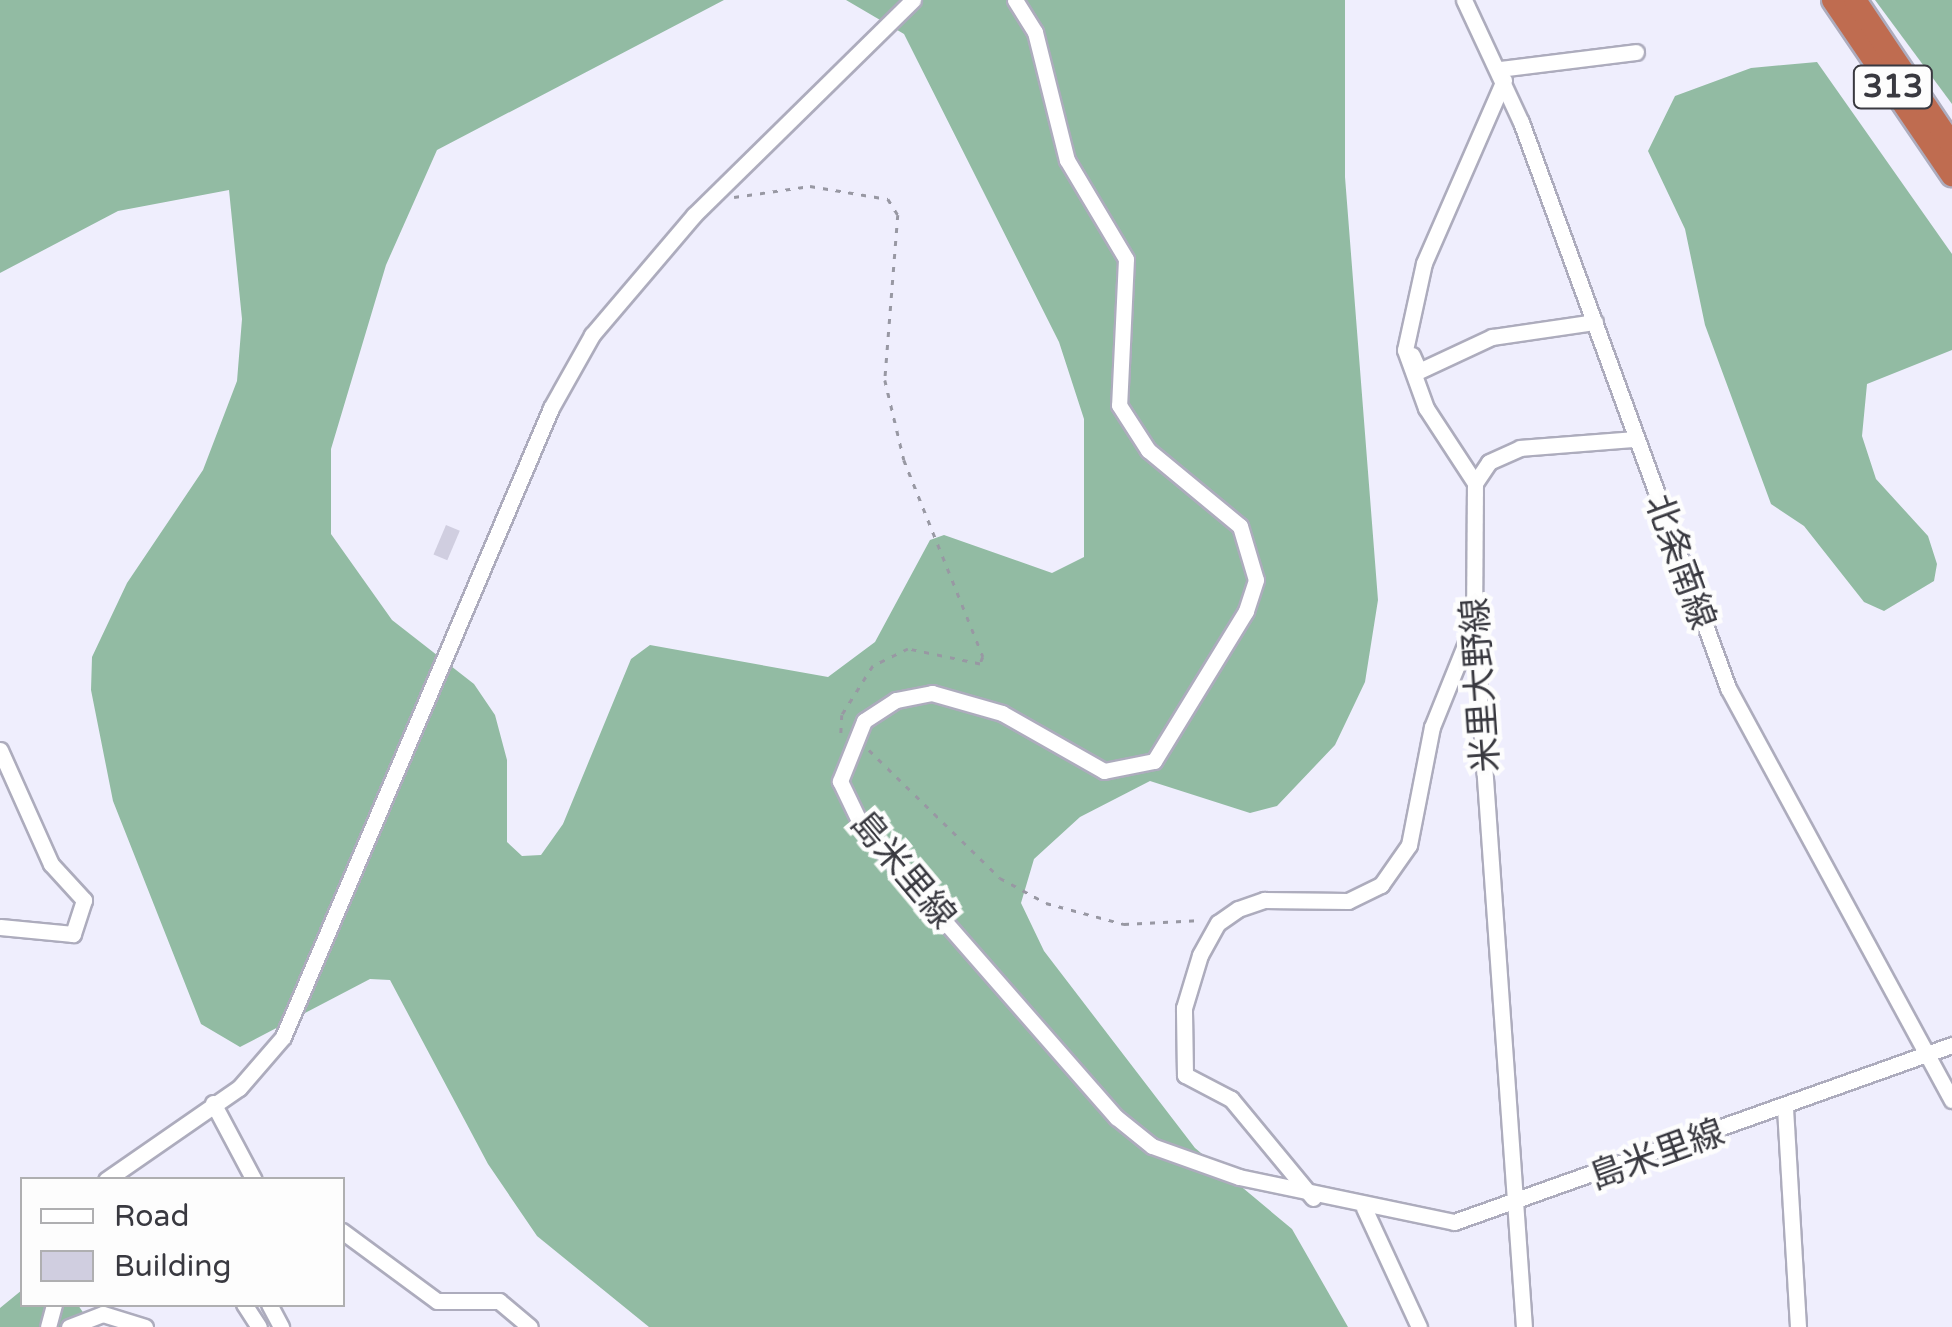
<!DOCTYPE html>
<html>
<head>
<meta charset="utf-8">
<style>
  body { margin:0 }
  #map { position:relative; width:1952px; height:1327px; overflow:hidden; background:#efeefd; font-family:"Varela Round","Noto Sans JP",sans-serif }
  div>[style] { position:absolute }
  .forest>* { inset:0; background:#92bba3 }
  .building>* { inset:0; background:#d0cee0; transform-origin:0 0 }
  .path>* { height:2.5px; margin-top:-1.25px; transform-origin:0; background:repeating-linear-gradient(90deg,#9898a3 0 5px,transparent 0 13px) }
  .roads { filter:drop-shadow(2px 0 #adacbd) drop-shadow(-2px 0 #adacbd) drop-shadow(0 2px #adacbd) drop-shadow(0 -2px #adacbd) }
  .minor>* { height:15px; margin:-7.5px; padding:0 7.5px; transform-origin:7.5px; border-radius:7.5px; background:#fff }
  .highway>* { height:22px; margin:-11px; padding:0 11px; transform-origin:11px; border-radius:11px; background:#bf6c50 }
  span { translate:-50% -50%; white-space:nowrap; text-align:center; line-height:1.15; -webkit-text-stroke:9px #fdfdfd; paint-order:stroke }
  .shield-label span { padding:2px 8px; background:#fdfdfd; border:2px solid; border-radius:8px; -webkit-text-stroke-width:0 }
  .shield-label { font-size:32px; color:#393940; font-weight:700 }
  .street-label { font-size:35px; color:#393940 }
  .legend { position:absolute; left:20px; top:1177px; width:325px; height:130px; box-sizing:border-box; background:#fdfdfd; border:2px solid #afafb1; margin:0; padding:12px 18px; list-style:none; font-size:30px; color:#393940 }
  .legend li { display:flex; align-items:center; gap:20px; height:50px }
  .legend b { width:50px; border:2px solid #afafb1 }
</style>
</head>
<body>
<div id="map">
  <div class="forest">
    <div style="clip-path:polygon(0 0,724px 0,437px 150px,386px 265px,331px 449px,331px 534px,392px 620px,474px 684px,495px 715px,507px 760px,507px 842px,522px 856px,541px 855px,563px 824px,631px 659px,650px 645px,828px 677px,875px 642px,930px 540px,944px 535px,1052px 573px,1084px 557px,1084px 419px,1059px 342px,904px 34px,846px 0,1345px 0,1345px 177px,1378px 600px,1365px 682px,1335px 745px,1277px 806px,1250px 813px,1150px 781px,1080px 817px,1034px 859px,1021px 903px,1044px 951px,1195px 1148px,1292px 1229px,1348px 1327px,649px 1327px,537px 1236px,488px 1164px,390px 980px,370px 979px,240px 1047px,201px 1024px,113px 801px,91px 690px,92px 657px,127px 583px,203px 470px,237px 381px,242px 319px,229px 190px,118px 211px,0 273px)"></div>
    <div style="clip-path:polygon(1875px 0,1952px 0,1952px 104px)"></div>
    <div style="clip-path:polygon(1817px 62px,1952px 254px,1952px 350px,1867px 384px,1862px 436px,1876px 479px,1928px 536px,1937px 564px,1934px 581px,1884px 611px,1864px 602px,1804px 526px,1771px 504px,1705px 325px,1685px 229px,1648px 151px,1675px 96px,1751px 68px)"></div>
    <div style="clip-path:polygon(22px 1290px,22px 1304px,78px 1305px,93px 1327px,0 1327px,0 1308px)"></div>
  </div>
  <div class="building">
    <div style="left:446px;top:525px;width:15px;height:32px;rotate:23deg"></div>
  </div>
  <div class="path">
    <div style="left:734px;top:197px;width:77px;rotate:-8.2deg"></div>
    <div style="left:810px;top:186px;width:79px;rotate:9.5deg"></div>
    <div style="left:888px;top:199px;width:19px;rotate:58deg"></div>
    <div style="left:898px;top:215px;width:166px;rotate:94.5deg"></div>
    <div style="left:885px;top:380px;width:82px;rotate:76.6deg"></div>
    <div style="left:904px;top:460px;width:212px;rotate:68.1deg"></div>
    <div style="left:983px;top:657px;width:8px;rotate:113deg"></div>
    <div style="left:980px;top:664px;width:74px;rotate:-168.2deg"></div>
    <div style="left:908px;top:649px;width:39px;rotate:154deg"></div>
    <div style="left:873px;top:666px;width:58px;rotate:122.3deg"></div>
    <div style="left:842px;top:715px;width:20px;rotate:93deg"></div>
    <div style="left:869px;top:750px;width:183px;rotate:44.3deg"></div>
    <div style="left:1000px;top:878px;width:52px;rotate:28.5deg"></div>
    <div style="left:1046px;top:903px;width:81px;rotate:15.1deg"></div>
    <div style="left:1124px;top:924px;width:78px;rotate:-2.9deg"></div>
  </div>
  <div class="roads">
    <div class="minor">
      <div style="left:1015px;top:0;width:38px;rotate:58deg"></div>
      <div style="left:1035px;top:32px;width:132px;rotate:76deg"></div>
      <div style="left:1067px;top:160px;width:115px;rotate:59.2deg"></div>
      <div style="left:1126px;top:259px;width:146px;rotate:92.7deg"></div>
      <div style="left:1119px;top:405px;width:54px;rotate:57.2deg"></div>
      <div style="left:1148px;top:450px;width:119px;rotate:39.6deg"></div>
      <div style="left:1240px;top:526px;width:56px;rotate:73.5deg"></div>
      <div style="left:1256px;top:580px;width:33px;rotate:108deg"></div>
      <div style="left:1246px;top:611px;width:176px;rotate:121.5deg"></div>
      <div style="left:1154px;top:761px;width:51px;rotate:168.7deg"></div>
      <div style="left:1104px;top:771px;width:117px;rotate:-150.4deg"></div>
      <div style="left:1002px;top:713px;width:73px;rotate:-164.1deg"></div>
      <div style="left:932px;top:693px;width:37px;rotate:169deg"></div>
      <div style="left:896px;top:700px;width:38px;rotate:147deg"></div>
      <div style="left:864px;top:721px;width:65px;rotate:111.8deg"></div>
      <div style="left:840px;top:781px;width:51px;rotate:64.4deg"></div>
      <div style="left:862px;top:827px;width:386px;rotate:48.8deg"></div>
      <div style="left:1116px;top:1117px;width:46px;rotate:38.9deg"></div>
      <div style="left:1152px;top:1146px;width:92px;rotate:19.6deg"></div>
      <div style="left:1239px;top:1177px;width:220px;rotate:11.8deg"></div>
      <div style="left:1454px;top:1222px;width:529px;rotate:-19.57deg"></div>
      <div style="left:1464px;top:0;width:135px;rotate:65deg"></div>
      <div style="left:1521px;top:122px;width:603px;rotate:69.91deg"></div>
      <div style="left:1728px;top:688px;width:469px;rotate:61.5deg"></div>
      <div style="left:1500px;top:69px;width:137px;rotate:-7.1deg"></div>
      <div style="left:1504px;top:80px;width:200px;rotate:113.6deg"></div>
      <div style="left:1424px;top:263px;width:89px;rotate:102.3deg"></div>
      <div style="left:1405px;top:350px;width:62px;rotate:70.1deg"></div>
      <div style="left:1426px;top:408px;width:90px;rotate:56.8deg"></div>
      <div style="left:1475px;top:483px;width:140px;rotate:90.4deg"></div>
      <div style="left:1474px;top:623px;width:706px;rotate:85.94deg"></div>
      <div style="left:1412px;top:355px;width:17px;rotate:66deg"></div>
      <div style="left:1419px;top:371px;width:81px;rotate:-25deg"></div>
      <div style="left:1492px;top:337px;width:104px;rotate:-8.3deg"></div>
      <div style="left:1475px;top:483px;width:25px;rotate:-56deg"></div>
      <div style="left:1489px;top:462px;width:34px;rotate:-24deg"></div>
      <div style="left:1520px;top:448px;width:115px;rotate:-4.5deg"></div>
      <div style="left:0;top:750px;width:125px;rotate:65.9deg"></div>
      <div style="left:51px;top:864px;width:49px;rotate:47.5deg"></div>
      <div style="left:84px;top:900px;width:36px;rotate:108deg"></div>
      <div style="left:73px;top:934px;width:73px;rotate:-174.5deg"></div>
      <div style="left:213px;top:1103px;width:87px;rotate:62deg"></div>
      <div style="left:1785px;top:1108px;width:219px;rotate:86.6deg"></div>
      <div style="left:106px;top:1180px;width:162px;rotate:-34.7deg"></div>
      <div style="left:239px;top:1088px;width:67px;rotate:-49.2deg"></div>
      <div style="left:283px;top:1037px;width:684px;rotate:-66.92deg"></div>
      <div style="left:551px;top:408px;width:84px;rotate:-60.7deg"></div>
      <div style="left:592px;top:335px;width:157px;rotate:-49.6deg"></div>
      <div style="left:694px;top:215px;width:307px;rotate:-44.5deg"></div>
      <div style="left:1313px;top:1198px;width:129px;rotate:-129.6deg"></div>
      <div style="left:1231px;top:1099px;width:52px;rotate:-152.4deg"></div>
      <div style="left:1185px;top:1075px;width:67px;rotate:-90.9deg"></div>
      <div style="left:1184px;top:1008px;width:55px;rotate:-73.2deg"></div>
      <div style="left:1200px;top:955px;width:37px;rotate:-61deg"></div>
      <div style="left:1218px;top:923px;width:24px;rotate:-35deg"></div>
      <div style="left:1238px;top:909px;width:28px;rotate:-19deg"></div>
      <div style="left:1264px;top:900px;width:84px;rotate:0.7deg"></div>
      <div style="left:1348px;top:901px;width:37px;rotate:-26deg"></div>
      <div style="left:1381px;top:885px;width:49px;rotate:-55deg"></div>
      <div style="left:1409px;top:845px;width:120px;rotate:-79deg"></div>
      <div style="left:1432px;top:727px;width:112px;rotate:-68deg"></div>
      <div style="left:1364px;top:1208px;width:131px;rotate:65.2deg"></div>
      <div style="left:342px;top:1231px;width:118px;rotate:36.4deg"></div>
      <div style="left:437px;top:1301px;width:62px"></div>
      <div style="left:499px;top:1301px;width:40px;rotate:40deg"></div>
      <div style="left:244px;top:1304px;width:27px;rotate:57deg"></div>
      <div style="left:269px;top:1304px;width:26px;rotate:62deg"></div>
      <div style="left:48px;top:1327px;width:24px;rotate:-75deg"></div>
      <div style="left:69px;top:1327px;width:36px;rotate:-21deg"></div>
      <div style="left:103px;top:1314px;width:44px;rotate:17.2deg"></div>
    </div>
    <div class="highway">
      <div style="left:1833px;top:0;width:212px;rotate:55.8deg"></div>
      <div style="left:1855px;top:0;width:174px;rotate:56.2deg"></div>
    </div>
  </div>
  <div class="shield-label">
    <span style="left:1893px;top:87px">313</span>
  </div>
  <div class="street-label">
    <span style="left:1680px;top:562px;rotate:70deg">北条南線</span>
    <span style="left:1481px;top:685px;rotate:-94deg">米里大野線</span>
    <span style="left:903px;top:870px;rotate:50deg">島米里線</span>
    <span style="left:1657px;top:1155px;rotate:-20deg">島米里線</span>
  </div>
  <ul class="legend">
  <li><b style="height:12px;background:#fff"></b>Road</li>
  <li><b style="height:28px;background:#d0cee0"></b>Building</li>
  </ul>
</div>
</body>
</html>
